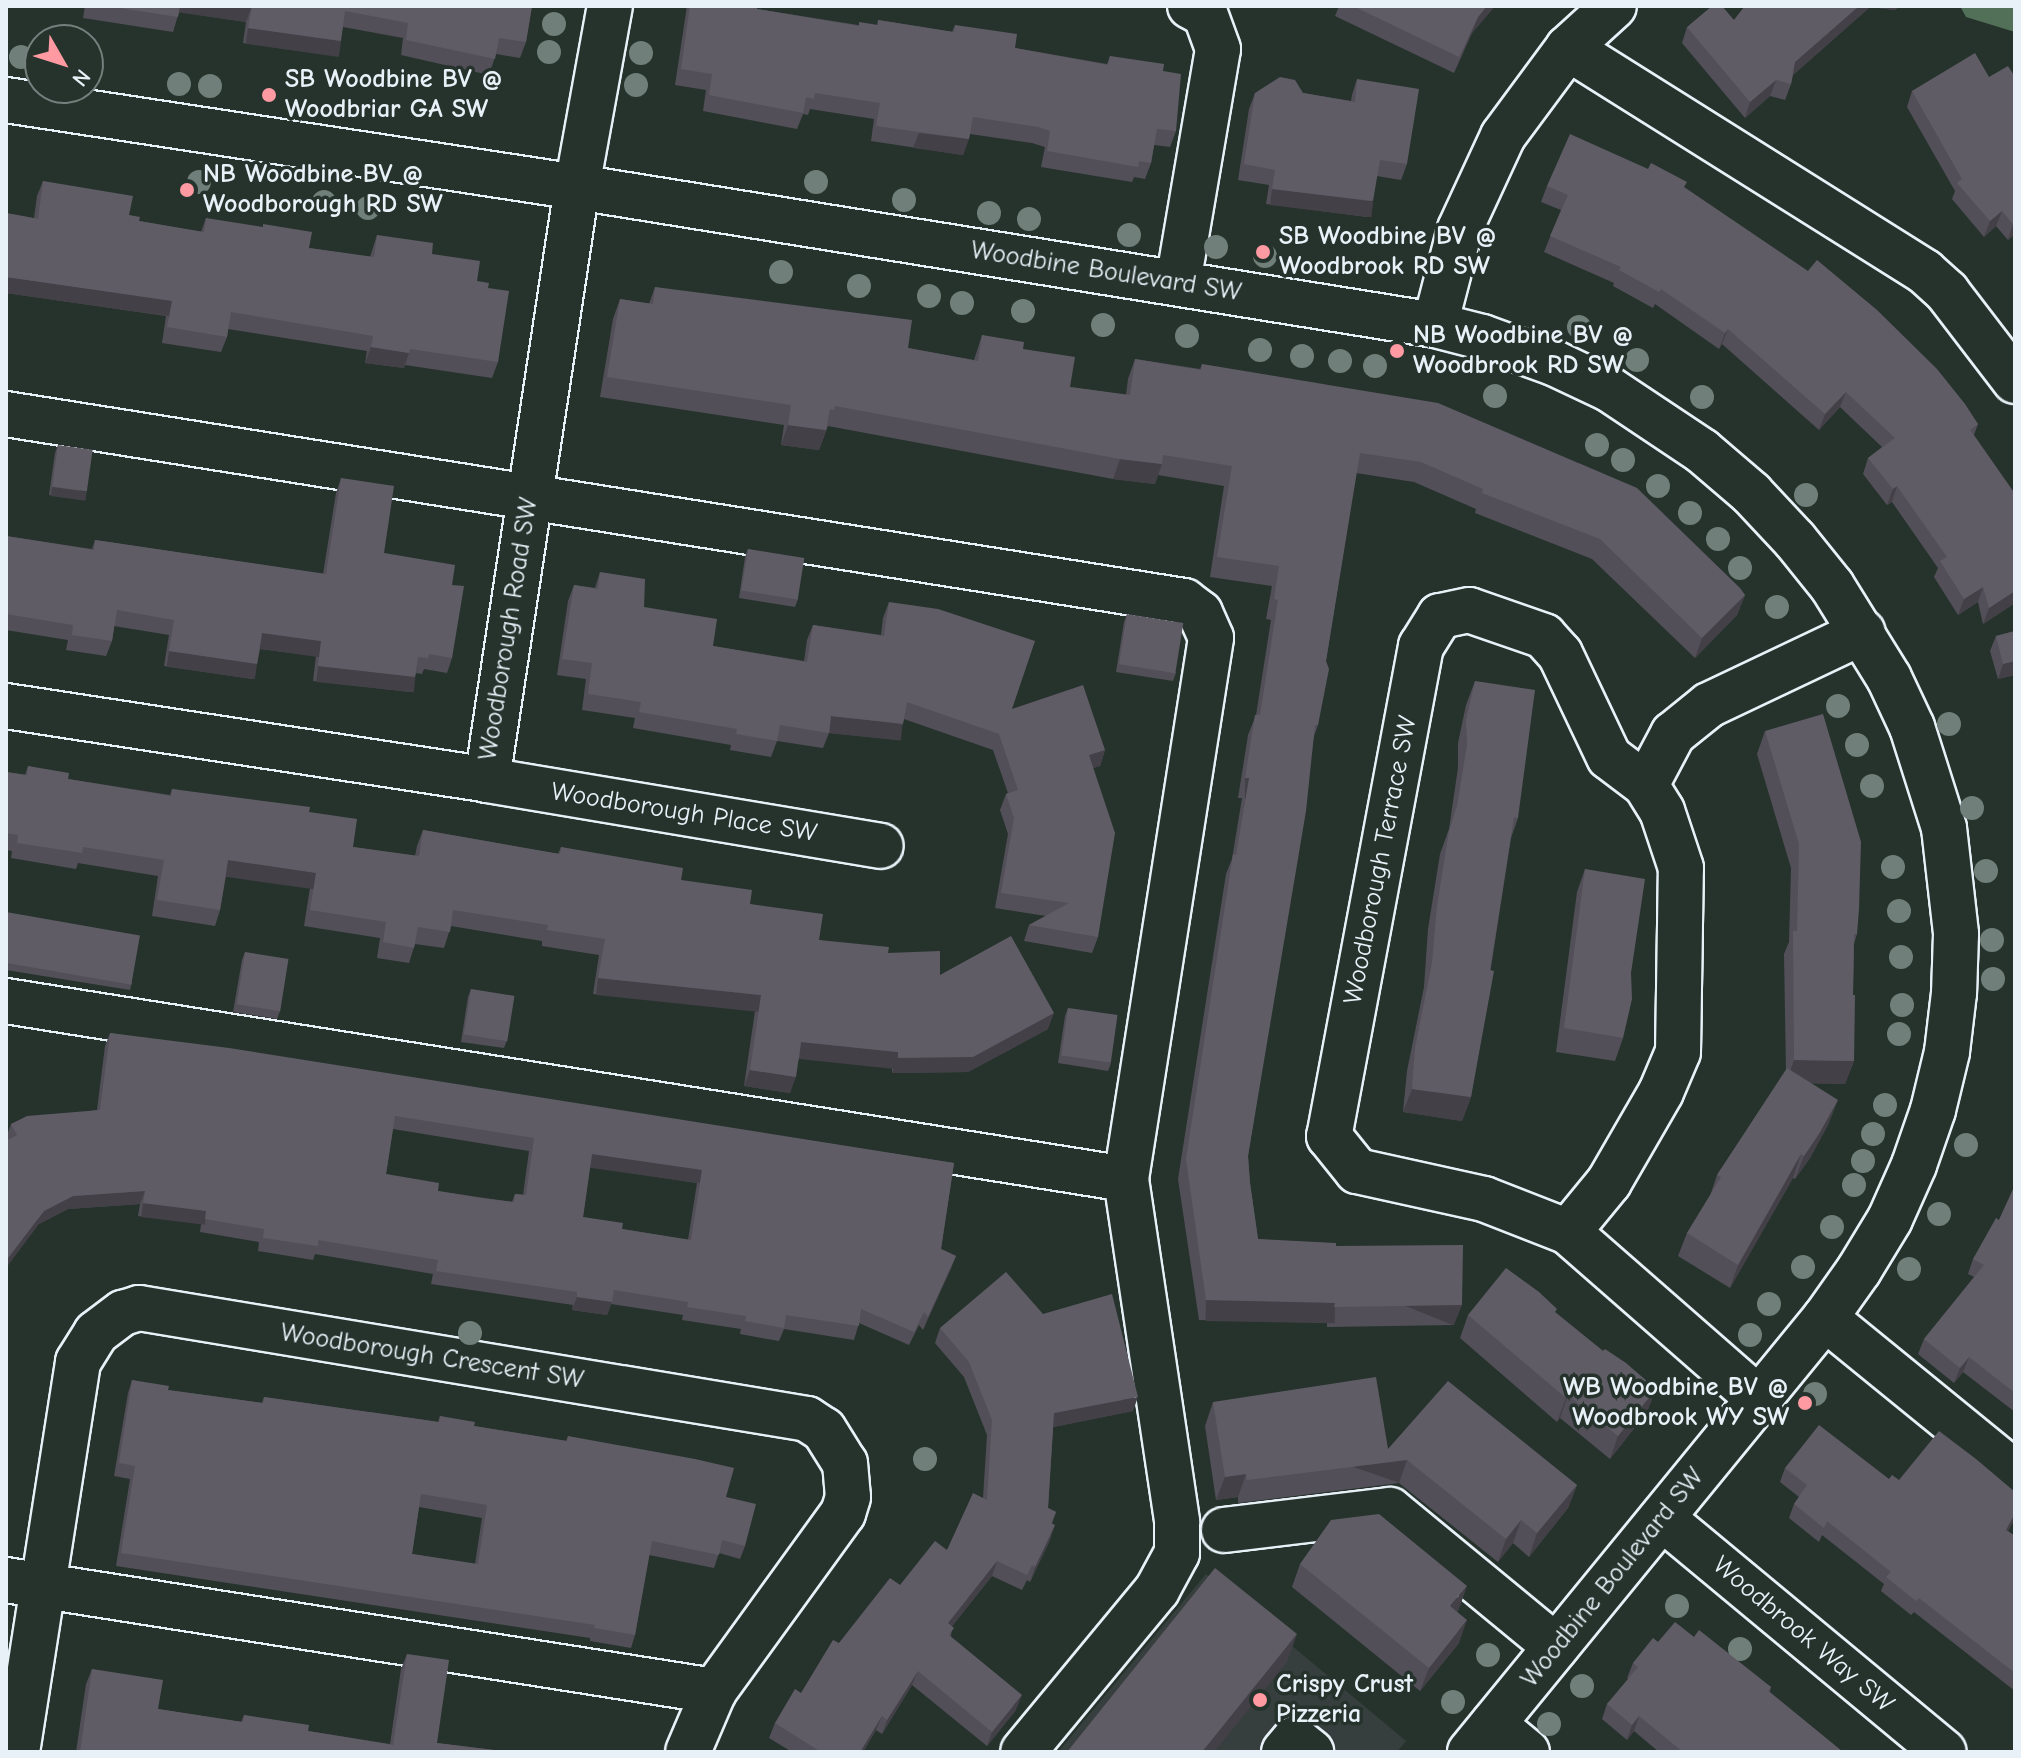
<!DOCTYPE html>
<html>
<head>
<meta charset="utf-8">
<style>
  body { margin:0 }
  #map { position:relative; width:2021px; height:1758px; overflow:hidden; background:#26332d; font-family:"Comic Neue",sans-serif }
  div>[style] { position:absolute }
  .built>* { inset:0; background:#373f3e }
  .green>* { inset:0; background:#527057 }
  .roads { filter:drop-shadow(2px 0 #e8f1f8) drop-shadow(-2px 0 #e8f1f8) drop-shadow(0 2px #e8f1f8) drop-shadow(0 -2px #e8f1f8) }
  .minor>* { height:44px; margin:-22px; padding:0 22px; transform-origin:22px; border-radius:22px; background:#26332d }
  .trees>* { width:24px; height:24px; margin:-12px; border-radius:50%; background:#707f79 }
  .wall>* { inset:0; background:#534f58 }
  .shaded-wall>* { inset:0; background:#434047; transform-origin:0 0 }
  .building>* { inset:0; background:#605c66; transform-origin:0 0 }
  .dots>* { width:22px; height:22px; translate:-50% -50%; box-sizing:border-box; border:4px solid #26332d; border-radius:50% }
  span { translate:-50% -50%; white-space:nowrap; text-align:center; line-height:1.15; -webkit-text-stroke:7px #26332d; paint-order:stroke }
  .poi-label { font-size:26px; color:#e8f1f8; font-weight:700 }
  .left { translate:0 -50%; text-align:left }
  .right { translate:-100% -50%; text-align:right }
  .street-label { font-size:26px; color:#e8f1f8 }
  .frame { position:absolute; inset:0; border:8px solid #e8f1f8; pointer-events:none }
  .north { position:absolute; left:24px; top:24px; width:80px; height:80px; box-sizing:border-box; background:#26332d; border:2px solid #747f7e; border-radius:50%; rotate:129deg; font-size:22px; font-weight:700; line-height:32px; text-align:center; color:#e8f1f8 }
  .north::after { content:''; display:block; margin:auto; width:28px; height:36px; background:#ff9aa2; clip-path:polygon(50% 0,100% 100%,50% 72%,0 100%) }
</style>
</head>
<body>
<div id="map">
  <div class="built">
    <div style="clip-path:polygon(1206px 1574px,1406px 1741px,1397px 1752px,1058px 1752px)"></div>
  </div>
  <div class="green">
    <div style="clip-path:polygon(1960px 6px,2015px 6px,2015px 32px,1966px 17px)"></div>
  </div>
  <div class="roads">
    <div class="minor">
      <div style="left:1568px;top:48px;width:421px;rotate:32.1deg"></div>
      <div style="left:1925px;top:272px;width:30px;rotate:42deg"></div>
      <div style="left:1947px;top:292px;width:112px;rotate:52.6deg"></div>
      <div style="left:6px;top:100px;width:578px;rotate:8.66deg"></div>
      <div style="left:577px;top:187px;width:869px;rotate:9.14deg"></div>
      <div style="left:1435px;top:325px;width:49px;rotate:14.3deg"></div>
      <div style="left:1482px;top:337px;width:77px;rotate:19.9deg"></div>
      <div style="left:1554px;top:363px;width:61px;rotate:25.3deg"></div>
      <div style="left:1609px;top:389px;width:112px;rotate:33.7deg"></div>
      <div style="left:1702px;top:451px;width:65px;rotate:40.6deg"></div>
      <div style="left:1751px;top:493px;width:64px;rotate:46.9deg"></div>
      <div style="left:1795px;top:540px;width:59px;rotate:51.2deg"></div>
      <div style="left:1832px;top:586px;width:108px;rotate:58.2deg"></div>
      <div style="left:1889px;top:678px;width:54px;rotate:64.9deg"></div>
      <div style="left:1912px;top:727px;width:106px;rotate:72.4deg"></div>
      <div style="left:1944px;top:828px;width:107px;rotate:83.5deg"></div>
      <div style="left:1956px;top:934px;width:59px;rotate:91.9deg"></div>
      <div style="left:1954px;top:993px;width:59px;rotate:96.8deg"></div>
      <div style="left:1947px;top:1052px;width:60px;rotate:103.6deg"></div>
      <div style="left:1933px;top:1110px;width:58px;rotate:109.1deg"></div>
      <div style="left:1914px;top:1165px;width:59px;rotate:114deg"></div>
      <div style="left:1890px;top:1219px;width:60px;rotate:121.3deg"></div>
      <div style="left:1859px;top:1270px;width:59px;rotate:125.3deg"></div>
      <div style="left:1825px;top:1318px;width:561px;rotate:129.28deg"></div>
      <div style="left:1178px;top:283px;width:237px;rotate:-80.3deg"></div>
      <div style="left:1218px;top:49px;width:37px;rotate:-110deg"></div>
      <div style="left:1205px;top:14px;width:17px;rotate:-152deg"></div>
      <div style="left:1435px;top:325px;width:99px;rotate:-75.4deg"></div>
      <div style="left:1460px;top:229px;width:102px;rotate:-65.2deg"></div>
      <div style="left:1503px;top:136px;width:109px;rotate:-53.5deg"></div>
      <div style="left:1568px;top:48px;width:62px;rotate:-42.4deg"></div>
      <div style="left:6px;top:414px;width:1193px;rotate:9.02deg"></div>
      <div style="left:1184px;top:601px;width:20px;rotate:37deg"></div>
      <div style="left:1200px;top:613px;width:27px;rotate:66deg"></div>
      <div style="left:1211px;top:638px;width:548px;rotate:98.93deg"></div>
      <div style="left:1126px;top:1179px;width:347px;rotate:81.5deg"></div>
      <div style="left:1177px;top:1522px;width:31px;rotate:90deg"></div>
      <div style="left:1177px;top:1553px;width:42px;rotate:118.4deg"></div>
      <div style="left:1157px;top:1590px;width:210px;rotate:129.6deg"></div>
      <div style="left:6px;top:706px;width:487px;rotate:8.7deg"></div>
      <div style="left:487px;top:780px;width:600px;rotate:-81.37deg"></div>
      <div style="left:577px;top:187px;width:184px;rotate:-79.7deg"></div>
      <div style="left:487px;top:780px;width:399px;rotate:9.5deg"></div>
      <div style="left:1646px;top:785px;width:58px;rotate:-62.1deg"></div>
      <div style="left:1673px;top:734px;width:46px;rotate:-38.9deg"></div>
      <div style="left:1709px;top:705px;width:170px;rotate:-25.4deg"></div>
      <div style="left:6px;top:1001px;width:1134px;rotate:9.03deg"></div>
      <div style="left:1568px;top:1232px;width:65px;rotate:-50.6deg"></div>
      <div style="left:1609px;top:1182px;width:104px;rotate:-60deg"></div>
      <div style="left:1661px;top:1092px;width:43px;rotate:-67deg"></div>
      <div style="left:1678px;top:1052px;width:184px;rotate:-89.1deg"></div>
      <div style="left:1681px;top:868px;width:60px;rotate:-108.4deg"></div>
      <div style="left:1662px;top:811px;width:31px;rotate:-122deg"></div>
      <div style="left:1646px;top:785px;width:46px;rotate:-142.9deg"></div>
      <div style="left:1609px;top:757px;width:114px;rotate:-115.4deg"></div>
      <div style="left:1560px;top:654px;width:24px;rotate:-132deg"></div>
      <div style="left:1544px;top:636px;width:79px;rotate:-160.9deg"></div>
      <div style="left:1469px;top:610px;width:30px;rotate:168deg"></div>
      <div style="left:1440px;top:616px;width:36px;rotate:122deg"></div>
      <div style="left:1421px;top:646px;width:499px;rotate:100.6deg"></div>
      <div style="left:1329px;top:1136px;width:45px;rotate:51.3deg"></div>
      <div style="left:1357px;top:1171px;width:130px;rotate:12.4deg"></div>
      <div style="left:1484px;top:1199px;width:90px;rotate:21.4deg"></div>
      <div style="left:1568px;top:1232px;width:254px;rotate:41.2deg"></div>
      <div style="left:1825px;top:1318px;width:245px;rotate:39.2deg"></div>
      <div style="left:1662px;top:1518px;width:366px;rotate:39.7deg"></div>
      <div style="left:1224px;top:1530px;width:167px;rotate:-6.9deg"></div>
      <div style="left:1390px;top:1510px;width:215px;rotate:39.5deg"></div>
      <div style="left:6px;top:1580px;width:717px;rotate:8.91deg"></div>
      <div style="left:1493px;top:1724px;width:44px;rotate:39.5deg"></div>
      <div style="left:17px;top:1752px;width:395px;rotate:-81.1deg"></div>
      <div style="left:78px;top:1362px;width:34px;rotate:-58deg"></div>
      <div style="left:96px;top:1333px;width:34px;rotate:-37deg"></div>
      <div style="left:123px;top:1313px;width:17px;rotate:-17deg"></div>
      <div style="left:139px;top:1308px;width:677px;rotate:9.43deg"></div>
      <div style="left:807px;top:1419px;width:20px;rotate:33deg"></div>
      <div style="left:824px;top:1430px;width:39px;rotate:58deg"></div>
      <div style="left:845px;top:1463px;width:34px;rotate:85deg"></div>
      <div style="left:848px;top:1497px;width:17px;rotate:107deg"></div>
      <div style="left:843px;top:1513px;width:220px;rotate:125.9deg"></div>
      <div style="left:714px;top:1691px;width:66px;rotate:113.1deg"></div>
      <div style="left:1284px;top:1752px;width:17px;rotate:-50deg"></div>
      <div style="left:1295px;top:1739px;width:21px;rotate:39deg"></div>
    </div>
  </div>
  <div class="trees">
    <div style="left:554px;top:24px"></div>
    <div style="left:549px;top:52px"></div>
    <div style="left:641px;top:53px"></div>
    <div style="left:21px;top:57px"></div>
    <div style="left:179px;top:84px"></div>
    <div style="left:636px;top:85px"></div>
    <div style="left:210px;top:86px"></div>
    <div style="left:199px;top:182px"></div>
    <div style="left:816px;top:182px"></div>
    <div style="left:904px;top:200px"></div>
    <div style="left:324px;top:202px"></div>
    <div style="left:368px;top:208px"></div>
    <div style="left:989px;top:213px"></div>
    <div style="left:1029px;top:219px"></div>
    <div style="left:1129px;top:235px"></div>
    <div style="left:1216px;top:247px"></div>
    <div style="left:1265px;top:256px"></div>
    <div style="left:781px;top:272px"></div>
    <div style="left:859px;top:286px"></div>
    <div style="left:929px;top:296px"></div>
    <div style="left:962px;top:303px"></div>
    <div style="left:1023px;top:311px"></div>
    <div style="left:1103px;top:325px"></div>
    <div style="left:1579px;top:327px"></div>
    <div style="left:1187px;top:336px"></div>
    <div style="left:1260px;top:350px"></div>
    <div style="left:1302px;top:356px"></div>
    <div style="left:1637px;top:360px"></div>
    <div style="left:1340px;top:361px"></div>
    <div style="left:1375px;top:366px"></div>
    <div style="left:1495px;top:396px"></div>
    <div style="left:1702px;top:397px"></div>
    <div style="left:1597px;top:445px"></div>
    <div style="left:1623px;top:460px"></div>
    <div style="left:1658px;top:486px"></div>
    <div style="left:1806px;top:495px"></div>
    <div style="left:1690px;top:513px"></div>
    <div style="left:1718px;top:539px"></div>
    <div style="left:1740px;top:568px"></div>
    <div style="left:1777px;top:607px"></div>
    <div style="left:1838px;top:706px"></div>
    <div style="left:1949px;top:724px"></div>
    <div style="left:1857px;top:745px"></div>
    <div style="left:1872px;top:786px"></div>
    <div style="left:1972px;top:808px"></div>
    <div style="left:1893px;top:867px"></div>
    <div style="left:1986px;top:871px"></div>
    <div style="left:1899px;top:911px"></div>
    <div style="left:1992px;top:940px"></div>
    <div style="left:1901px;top:957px"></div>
    <div style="left:1993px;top:979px"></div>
    <div style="left:1902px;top:1005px"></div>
    <div style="left:1899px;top:1034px"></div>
    <div style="left:1885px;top:1105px"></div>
    <div style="left:1873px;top:1134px"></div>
    <div style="left:1966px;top:1145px"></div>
    <div style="left:1863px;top:1161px"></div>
    <div style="left:1854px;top:1185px"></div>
    <div style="left:1939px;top:1214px"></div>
    <div style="left:1832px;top:1227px"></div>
    <div style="left:1803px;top:1267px"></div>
    <div style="left:1909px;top:1269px"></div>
    <div style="left:1769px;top:1304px"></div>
    <div style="left:470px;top:1333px"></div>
    <div style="left:1750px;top:1335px"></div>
    <div style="left:1815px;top:1394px"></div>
    <div style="left:925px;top:1459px"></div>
    <div style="left:1677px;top:1606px"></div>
    <div style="left:1740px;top:1649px"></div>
    <div style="left:1488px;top:1655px"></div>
    <div style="left:1582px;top:1686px"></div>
    <div style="left:1453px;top:1702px"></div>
    <div style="left:1549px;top:1724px"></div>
  </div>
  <div class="wall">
    <div style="clip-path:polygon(85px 6px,532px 6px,526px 42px,520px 58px,496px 54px,489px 75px,401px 55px,403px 38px,343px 27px,335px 56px,243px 43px,246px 22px,179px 12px,173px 32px,83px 18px)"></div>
    <div style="clip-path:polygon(687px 6px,757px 6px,757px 9px,858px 25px,877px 25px,878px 20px,952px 32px,955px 25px,1015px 48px,1107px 64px,1110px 56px,1163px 71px,1176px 131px,1170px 147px,1154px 145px,1151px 163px,1145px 179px,1134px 177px,1132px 182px,1041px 167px,1045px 147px,1032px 143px,970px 134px,963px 155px,871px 141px,874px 119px,810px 109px,808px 115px,803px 114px,797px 129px,703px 111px,706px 90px,675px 85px)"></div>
    <div style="clip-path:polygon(1339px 6px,1495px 6px,1472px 33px,1454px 73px,1335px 16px)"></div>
    <div style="clip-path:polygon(1745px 6px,1900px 6px,1895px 10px,1870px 7px,1793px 75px,1791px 84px,1785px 100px,1770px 96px,1745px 118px,1682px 43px,1687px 27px,1734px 20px)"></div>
    <div style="clip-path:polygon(1989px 77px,2015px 234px,2008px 240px,1996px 226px,1984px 237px,1952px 199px,1955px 191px,1907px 107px,1912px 91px)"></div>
    <div style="clip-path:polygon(1357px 79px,1407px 164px,1401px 180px,1377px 176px,1367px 217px,1266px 204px,1269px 185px,1238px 180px,1249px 109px,1255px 93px,1303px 93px,1351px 101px,1352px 95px)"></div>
    <div style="clip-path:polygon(43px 181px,129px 215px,139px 221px,201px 232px,206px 218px,309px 248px,370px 257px,377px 235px,432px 254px,488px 288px,498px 362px,492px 378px,405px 365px,404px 368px,365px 363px,367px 351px,228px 329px,227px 337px,221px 352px,162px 343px,166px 316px,6px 293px,6px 213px,34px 218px,37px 196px)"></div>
    <div style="clip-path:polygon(1547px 186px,1685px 188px,1978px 424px,1974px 435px,2015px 494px,2015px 603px,1983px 624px,1978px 602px,1958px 615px,1934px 577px,1938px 568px,1892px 502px,1887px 505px,1863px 474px,1868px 458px,1882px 447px,1840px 407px,1819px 430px,1722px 344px,1719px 349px,1655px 304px,1653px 308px,1613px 286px,1614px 283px,1544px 252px,1561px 210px,1541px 202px)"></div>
    <div style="clip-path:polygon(655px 287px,908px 348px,974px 360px,982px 335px,1023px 349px,1070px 387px,1126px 395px,1128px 379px,1135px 359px,1200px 369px,1202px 364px,1745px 595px,1737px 615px,1695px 658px,1592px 559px,1475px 513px,1476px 509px,1414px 482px,1356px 473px,1326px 661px,1318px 725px,1314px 736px,1248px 1156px,1250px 1183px,1258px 1239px,1336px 1246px,1454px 1325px,1327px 1327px,1327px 1323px,1199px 1320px,1178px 1179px,1226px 874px,1232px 859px,1242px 798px,1238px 798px,1248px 735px,1256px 715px,1271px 620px,1266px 619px,1272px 586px,1210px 577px,1224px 486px,1158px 475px,1155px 484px,1113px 479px,828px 426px,819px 450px,781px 445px,784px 425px,600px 397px,613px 319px,620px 299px,649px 304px)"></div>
    <div style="clip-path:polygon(58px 445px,84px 500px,49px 495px,55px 453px)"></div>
    <div style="clip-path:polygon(341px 478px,384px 553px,452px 585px,452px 658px,447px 673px,424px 669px,422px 674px,416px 673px,410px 692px,313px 681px,316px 656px,260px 649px,257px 664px,252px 679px,164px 666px,169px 635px,114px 626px,112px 641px,106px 656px,66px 650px,68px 640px,6px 630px,6px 536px,92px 549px,95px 540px,323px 574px,336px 493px)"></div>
    <div style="clip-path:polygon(748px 549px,798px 599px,795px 607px,739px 598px,745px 557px)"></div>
    <div style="clip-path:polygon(600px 572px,644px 607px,713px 646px,804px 661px,807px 640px,813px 625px,881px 635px,883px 618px,889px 602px,1012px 709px,1105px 750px,1100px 766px,1093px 768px,1098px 937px,1092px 953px,1024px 941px,1029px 925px,1046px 916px,995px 908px,1008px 834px,1000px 810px,1006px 794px,1008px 793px,993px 750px,904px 719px,898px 740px,829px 733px,823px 748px,777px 741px,771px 757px,730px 750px,731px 745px,633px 728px,635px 718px,582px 710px,586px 679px,557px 675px,568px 601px,574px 585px,595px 588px)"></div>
    <div style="clip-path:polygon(1127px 614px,1176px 673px,1173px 681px,1116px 672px,1124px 622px)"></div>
    <div style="clip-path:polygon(2015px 631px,2015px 675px,1998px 679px,1990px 651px,1996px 636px)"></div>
    <div style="clip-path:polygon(1475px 681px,1518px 818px,1511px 838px,1471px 1097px,1462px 1121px,1403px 1112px,1407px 1071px,1424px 987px,1428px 929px,1440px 854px,1449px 829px,1458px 768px,1458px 743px,1466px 705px)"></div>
    <div style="clip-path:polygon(1765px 731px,1857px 934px,1854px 944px,1853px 995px,1854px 1061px,1845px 1084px,1811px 1083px,1829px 1123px,1810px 1158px,1795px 1179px,1793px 1178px,1730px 1288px,1678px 1256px,1687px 1233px,1710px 1196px,1717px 1175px,1786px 1071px,1784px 954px,1789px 942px,1791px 868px,1757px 754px)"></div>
    <div style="clip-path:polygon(28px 766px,68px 779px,170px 795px,172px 789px,309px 812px,353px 847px,415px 856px,417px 846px,423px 830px,558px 854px,561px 847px,681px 880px,750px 904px,819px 940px,888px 953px,940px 975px,1048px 1029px,968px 1072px,892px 1073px,892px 1068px,799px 1058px,790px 1093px,744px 1086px,755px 1011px,593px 994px,599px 955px,542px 946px,542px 941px,451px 926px,444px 948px,415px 944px,409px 963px,377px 958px,380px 938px,304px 926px,310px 888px,226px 876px,220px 910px,215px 926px,152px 916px,158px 876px,78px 863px,76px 869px,11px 858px,12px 851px,6px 850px,6px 772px,25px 775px)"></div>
    <div style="clip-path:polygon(1585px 869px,1623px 1038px,1615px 1061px,1556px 1052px,1577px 892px)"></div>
    <div style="clip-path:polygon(6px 912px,132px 982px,130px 990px,6px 970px)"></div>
    <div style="clip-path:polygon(245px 952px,280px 1011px,277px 1019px,233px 1012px,242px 960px)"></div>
    <div style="clip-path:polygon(471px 989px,507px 1040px,504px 1048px,461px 1042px,468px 997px)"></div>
    <div style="clip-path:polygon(1068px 1008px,1111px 1063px,1108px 1071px,1058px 1063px,1065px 1016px)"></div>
    <div style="clip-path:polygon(evenodd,110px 1033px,954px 1163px,941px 1249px,956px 1256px,923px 1330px,919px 1325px,909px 1345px,859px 1323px,854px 1340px,784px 1329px,779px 1341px,740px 1334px,741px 1329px,682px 1320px,683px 1315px,611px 1304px,607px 1315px,572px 1310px,573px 1305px,431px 1284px,433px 1274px,315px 1254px,313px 1260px,258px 1251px,259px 1242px,200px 1232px,201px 1224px,138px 1216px,140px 1204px,68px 1209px,39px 1224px,6px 1138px,11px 1124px,97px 1110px,105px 1046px,110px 1033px,393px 1129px,529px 1151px,523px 1195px,515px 1194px,512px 1202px,438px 1191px,386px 1174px,393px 1129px,110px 1033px,590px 1167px,697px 1183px,688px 1240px,622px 1229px,583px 1217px,590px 1167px)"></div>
    <div style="clip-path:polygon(2015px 1185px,2015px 1412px,1963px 1372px,1954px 1383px,1918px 1354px,1924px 1339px,1974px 1277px,1968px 1274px,1973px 1259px,1999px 1220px)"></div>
    <div style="clip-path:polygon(1556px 1313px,1603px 1351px,1656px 1389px,1647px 1412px,1610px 1459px,1560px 1418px,1557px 1422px,1460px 1338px,1468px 1315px)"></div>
    <div style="clip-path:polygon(1043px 1314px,1133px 1411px,1053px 1427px,1048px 1508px,1056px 1512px,1052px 1524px,1050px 1540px,1030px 1582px,1027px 1580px,1022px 1590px,992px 1576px,952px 1626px,951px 1637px,1016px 1710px,987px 1746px,912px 1685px,882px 1734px,876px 1730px,863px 1752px,792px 1752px,769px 1738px,775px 1723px,801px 1693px,839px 1643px,947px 1550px,983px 1498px,987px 1435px,964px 1377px,935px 1343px,940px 1328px)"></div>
    <div style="clip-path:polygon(evenodd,132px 1380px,168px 1390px,262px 1403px,264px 1397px,438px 1422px,440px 1416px,474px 1426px,566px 1441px,568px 1436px,726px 1497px,745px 1546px,740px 1559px,719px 1553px,714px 1568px,649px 1555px,635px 1635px,631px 1648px,590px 1641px,590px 1638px,116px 1566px,130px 1479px,114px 1476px,128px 1393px,132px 1380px,419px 1507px,482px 1518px,475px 1564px,412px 1554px,419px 1507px)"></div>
    <div style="clip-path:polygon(1213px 1402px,1388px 1449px,1577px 1485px,1568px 1508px,1529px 1557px,1513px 1543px,1498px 1562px,1399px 1483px,1238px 1503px,1238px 1497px,1216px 1500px,1205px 1426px)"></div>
    <div style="clip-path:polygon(1785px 1468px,1899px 1480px,2015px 1518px,2008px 1531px,2015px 1536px,2015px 1691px,1914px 1612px,1911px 1615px,1881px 1591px,1884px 1584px,1822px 1535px,1819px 1542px,1789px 1518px,1794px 1504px,1799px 1497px,1780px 1482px)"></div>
    <div style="clip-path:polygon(1300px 1564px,1459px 1609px,1457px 1612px,1459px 1643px,1420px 1691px,1292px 1587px)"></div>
    <div style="clip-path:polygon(1694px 1637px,1771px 1687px,1770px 1692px,1843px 1752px,1659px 1752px,1634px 1731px,1627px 1740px,1602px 1719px,1607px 1704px,1629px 1679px,1627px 1678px,1633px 1663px,1658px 1642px)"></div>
    <div style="clip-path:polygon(407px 1654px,437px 1743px,510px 1752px,76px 1752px,86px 1684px,92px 1669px,158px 1709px,241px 1722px,244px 1715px,308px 1731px,390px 1744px,401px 1669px)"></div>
  </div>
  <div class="shaded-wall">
    <div style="clip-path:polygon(178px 6px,252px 6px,246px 22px,176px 12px)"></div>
    <div style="clip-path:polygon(1487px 6px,1495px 6px,1472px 33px,1454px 73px,1478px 17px)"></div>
    <div style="clip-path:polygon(1859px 6px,1900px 6px,1895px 10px,1870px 7px,1789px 78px,1795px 62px)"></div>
    <div style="left:248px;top:28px;width:94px;height:16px;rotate:8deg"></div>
    <div style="clip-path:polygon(1776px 80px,1770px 96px,1745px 118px,1750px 102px)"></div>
    <div style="clip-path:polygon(919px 133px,969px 139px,963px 155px,913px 148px)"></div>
    <div style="left:1272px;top:189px;width:102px;height:16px;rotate:7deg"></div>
    <div style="clip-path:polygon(2002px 211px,1996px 226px,1984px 237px,1990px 221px)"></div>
    <div style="clip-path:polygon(2015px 223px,2015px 234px,2008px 240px,2013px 224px)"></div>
    <div style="left:6px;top:277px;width:168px;height:16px;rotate:8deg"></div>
    <div style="clip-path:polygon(1728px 329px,1722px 344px,1719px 349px,1725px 333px)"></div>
    <div style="clip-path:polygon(371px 347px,409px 353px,404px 368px,365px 363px)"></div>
    <div style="clip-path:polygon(1846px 392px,1840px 407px,1819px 430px,1825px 414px)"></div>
    <div style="clip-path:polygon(788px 425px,826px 430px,819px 450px,781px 445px)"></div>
    <div style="clip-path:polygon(1120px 459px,1162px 464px,1155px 484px,1113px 479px)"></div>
    <div style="clip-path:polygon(1897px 486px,1892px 502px,1887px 505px,1893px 489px)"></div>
    <div style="left:52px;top:487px;width:35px;height:9px;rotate:8deg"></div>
    <div style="clip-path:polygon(1983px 587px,1978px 602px,1958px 615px,1964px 599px)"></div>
    <div style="clip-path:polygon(2015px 591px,2015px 603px,1983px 624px,1989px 608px)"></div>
    <div style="clip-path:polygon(1745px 595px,1737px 615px,1695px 658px,1702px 638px)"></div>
    <div style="left:262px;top:633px;width:60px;height:16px;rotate:8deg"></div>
    <div style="left:169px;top:651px;width:89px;height:16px;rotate:8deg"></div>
    <div style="clip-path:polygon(2015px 661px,2015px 675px,1998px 679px,2003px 664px)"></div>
    <div style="left:318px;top:666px;width:98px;height:16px;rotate:6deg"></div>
    <div style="left:831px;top:716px;width:72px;height:17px;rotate:6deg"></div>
    <div style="clip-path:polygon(1105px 750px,1100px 766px,1083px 771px,1089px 755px)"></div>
    <div style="left:1245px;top:778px;width:4px;height:21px"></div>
    <div style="left:228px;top:860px;width:89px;height:17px;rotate:8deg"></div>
    <div style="left:598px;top:978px;width:164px;height:17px;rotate:6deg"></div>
    <div style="clip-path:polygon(1054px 1013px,1048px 1029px,968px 1072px,892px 1073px,898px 1058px)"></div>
    <div style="left:801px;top:1042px;width:98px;height:17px;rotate:6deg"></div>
    <div style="clip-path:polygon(1794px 1060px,1854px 1061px,1845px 1084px,1786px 1083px)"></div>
    <div style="clip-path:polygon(750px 1070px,796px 1077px,790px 1093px,744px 1086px)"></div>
    <div style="clip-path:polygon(1412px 1089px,1471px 1097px,1462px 1121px,1403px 1112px)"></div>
    <div style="clip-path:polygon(1838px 1100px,1829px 1123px,1810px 1158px,1795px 1179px,1804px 1156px)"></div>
    <div style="left:592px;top:1154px;width:111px;height:14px;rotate:8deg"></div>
    <div style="clip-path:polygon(1801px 1154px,1793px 1178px,1730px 1288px,1738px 1265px)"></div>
    <div style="clip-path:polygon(145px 1191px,140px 1204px,68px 1209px,39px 1224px,6px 1268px,6px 1261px,44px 1211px,73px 1196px)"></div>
    <div style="left:143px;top:1203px;width:64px;height:14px;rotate:7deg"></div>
    <div style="clip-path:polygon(956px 1256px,951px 1269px,923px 1330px,928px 1317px)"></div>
    <div style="clip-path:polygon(577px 1297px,612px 1302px,607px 1315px,572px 1310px)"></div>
    <div style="left:1206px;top:1300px;width:129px;height:21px;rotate:1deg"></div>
    <div style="left:1462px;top:1305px;width:22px;height:128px;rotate:112deg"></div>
    <div style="clip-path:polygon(1969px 1357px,1963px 1372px,1954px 1383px,1960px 1368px)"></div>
    <div style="clip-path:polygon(1656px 1389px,1647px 1412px,1610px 1459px,1618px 1436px)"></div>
    <div style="clip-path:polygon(1568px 1395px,1560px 1418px,1557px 1422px,1566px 1398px)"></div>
    <div style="clip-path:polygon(1138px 1397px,1133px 1411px,1049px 1428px,1054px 1413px)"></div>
    <div style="left:1407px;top:1460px;width:24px;height:161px;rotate:109deg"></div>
    <div style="clip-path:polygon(1246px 1474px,1238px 1497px,1216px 1500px,1225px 1477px)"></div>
    <div style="clip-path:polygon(1577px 1485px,1568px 1508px,1529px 1557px,1537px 1533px)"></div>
    <div style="clip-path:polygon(2015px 1513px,2015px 1518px,2001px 1544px,2006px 1530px)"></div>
    <div style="clip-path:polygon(1521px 1520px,1513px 1543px,1498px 1562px,1506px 1539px)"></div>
    <div style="clip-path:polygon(1055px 1525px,1050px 1540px,1030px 1582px,1035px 1567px)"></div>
    <div style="clip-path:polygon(997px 1561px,992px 1576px,943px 1638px,948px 1623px)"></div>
    <div style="clip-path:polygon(1467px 1586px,1459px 1609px,1442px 1630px,1450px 1606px)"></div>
    <div style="clip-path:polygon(1467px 1620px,1459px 1643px,1420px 1691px,1429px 1668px)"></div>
    <div style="clip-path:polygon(1297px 1634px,1287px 1662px,1214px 1752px,1202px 1752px)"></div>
    <div style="clip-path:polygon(918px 1671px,912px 1685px,882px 1734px,887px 1720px)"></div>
    <div style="clip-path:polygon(1022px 1695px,1016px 1710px,987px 1746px,992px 1732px)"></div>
    <div style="clip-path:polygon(882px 1716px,876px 1730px,863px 1752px,860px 1752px)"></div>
    <div style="clip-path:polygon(1639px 1716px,1634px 1731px,1627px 1740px,1632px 1725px)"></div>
  </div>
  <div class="building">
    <div style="clip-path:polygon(107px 6px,180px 6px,178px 17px)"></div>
    <div style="clip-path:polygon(249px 6px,532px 6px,526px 42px,499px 38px,495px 59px,406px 40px,408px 23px,345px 11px,341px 41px,248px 28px,252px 6px)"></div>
    <div style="clip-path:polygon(690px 6px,757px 6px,757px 9px,859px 26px,859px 22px,878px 25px,878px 20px,954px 32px,955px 25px,1017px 34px,1015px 48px,1108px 65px,1110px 56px,1164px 64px,1163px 71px,1181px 74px,1176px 131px,1157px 129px,1151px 163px,1139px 161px,1138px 167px,1047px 151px,1050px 131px,1038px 127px,973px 117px,969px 139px,876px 126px,880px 103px,815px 93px,814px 99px,806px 97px,803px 113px,709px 95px,712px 74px,681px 69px)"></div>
    <div style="clip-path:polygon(1353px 6px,1487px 6px,1478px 17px,1459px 57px)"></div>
    <div style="clip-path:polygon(1712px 6px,1722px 6px,1734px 20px,1745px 6px,1859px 6px,1795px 62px,1791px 84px,1776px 80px,1750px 102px,1687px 27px)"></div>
    <div style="clip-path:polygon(1975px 53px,1989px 77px,2008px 66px,2015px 77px,2015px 223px,2013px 224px,2002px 211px,1990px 221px,1957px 183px,1962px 179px,1912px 91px)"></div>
    <div style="clip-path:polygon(1280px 77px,1295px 80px,1303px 93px,1355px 102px,1357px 79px,1419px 89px,1407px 164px,1380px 160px,1373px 201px,1272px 189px,1275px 170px,1244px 164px,1255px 93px)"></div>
    <div style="clip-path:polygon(1570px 134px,1648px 169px,1651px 163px,1687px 182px,1684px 187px,1808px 271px,1817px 260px,1877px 310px,1937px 369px,1965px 404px,1978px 424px,1970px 430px,2015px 494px,2015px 591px,1989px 608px,1983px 587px,1964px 599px,1940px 561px,1947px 557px,1897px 486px,1893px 489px,1868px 458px,1895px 438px,1846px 392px,1825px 414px,1728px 329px,1725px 333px,1661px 289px,1659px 292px,1619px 270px,1621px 267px,1550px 236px,1568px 195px,1547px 186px)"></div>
    <div style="clip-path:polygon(43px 181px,133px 196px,129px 215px,140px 217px,139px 221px,204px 232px,206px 218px,263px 227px,263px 224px,312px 232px,309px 248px,374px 257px,377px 235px,433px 243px,432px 254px,480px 261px,477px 281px,489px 283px,488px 288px,509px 291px,498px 362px,410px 349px,409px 353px,371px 347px,373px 336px,231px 312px,227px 337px,167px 327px,172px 301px,6px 277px,6px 213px,38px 219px)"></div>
    <div style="clip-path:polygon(655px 287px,912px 320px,908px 348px,978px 361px,982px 335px,1024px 342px,1023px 349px,1075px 357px,1070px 387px,1130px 395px,1135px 359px,1201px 370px,1202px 364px,1438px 403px,1637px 488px,1740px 588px,1745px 595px,1702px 638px,1600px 539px,1482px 493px,1483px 489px,1421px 462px,1360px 453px,1326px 661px,1329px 669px,1318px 725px,1315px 725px,1306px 811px,1248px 1156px,1250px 1183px,1258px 1239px,1336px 1243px,1336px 1246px,1463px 1245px,1462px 1305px,1334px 1307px,1335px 1303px,1206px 1300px,1186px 1159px,1233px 854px,1236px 855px,1249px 778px,1245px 778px,1255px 715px,1260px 715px,1278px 600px,1274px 599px,1279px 566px,1217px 557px,1232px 466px,1163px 455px,1162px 464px,1120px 459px,835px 406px,834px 410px,830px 409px,826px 430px,788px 425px,791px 405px,607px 377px,620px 299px,653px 304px)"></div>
    <div style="left:58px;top:445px;width:35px;height:42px;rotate:8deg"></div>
    <div style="clip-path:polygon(341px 478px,394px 486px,384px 553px,455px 565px,452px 585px,464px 586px,452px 658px,429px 654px,428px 658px,418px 657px,415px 677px,318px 666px,321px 641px,262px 633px,257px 664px,169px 651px,174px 620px,117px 610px,112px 641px,72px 635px,73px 625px,6px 614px,6px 536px,94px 550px,95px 540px,326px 574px)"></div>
    <div style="left:748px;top:549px;width:57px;height:42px;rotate:9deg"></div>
    <div style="clip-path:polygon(600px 572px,645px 579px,644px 607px,717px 619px,713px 646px,807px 662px,813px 625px,884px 636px,889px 602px,938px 609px,1035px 641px,1012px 709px,1083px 685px,1105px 750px,1089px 755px,1115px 833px,1098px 937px,1029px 925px,1069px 903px,1001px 893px,1014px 818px,1006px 794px,1018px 790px,999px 734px,907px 702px,903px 724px,831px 716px,829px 733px,780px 725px,777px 741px,736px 734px,737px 729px,639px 712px,641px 702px,588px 694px,592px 663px,562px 659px,574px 585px,598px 589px)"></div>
    <div style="left:1127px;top:614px;width:57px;height:51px;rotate:9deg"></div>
    <div style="clip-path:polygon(2015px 631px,2015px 661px,2003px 664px,1996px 636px)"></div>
    <div style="clip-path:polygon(1475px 681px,1535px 690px,1518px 818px,1514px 817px,1490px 970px,1494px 971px,1471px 1097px,1412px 1089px,1415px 1048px,1432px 963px,1437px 906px,1449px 831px,1457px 806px,1467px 745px,1466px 720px)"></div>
    <div style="clip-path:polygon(1823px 714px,1861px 842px,1859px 909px,1857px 934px,1854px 934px,1853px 995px,1855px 995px,1854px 1061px,1794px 1060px,1793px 931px,1797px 931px,1799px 844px,1765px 731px)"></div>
    <div style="clip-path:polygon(28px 766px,69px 773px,68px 779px,171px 796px,172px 789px,310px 807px,309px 812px,357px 819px,353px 847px,419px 856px,423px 830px,560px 854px,561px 847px,683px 868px,681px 880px,752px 890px,750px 904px,823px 914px,819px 940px,889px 947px,888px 953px,940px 951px,940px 975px,1011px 936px,1054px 1013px,973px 1057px,898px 1058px,898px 1052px,801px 1042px,796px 1077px,750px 1070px,761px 995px,598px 978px,605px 939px,547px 930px,548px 925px,453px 910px,450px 932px,418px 927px,414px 948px,383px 942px,386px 922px,310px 910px,316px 873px,228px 860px,220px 910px,157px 900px,164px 860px,83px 847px,82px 853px,17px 843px,18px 835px,6px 833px,6px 772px,27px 775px)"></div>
    <div style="clip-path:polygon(1585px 869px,1645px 879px,1631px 973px,1632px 999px,1623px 1038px,1564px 1028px)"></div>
    <div style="left:6px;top:912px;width:136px;height:50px;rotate:10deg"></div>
    <div style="left:245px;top:952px;width:44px;height:53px;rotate:9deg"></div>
    <div style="left:471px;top:989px;width:44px;height:46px;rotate:9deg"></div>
    <div style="left:1068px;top:1008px;width:50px;height:48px;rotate:8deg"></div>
    <div style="clip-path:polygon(evenodd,110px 1033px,229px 1048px,954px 1163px,941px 1249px,956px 1256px,928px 1317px,924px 1312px,914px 1332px,861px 1309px,859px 1326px,786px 1315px,784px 1328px,745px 1321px,746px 1316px,687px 1307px,688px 1302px,614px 1290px,612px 1302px,577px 1297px,577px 1292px,436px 1271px,438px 1260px,318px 1240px,318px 1246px,263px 1238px,264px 1229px,205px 1219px,206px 1211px,143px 1203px,145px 1191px,73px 1196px,44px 1211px,6px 1261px,6px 1141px,17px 1135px,11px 1124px,27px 1116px,100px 1110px,110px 1033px,395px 1116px,534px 1138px,526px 1195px,515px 1194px,514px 1202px,480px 1198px,438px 1191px,439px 1183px,386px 1174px,395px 1116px,110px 1033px,592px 1154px,702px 1170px,691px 1240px,622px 1229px,623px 1223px,583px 1217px,592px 1154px)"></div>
    <div style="clip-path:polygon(1787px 1068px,1838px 1100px,1819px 1134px,1804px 1156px,1801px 1154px,1738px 1265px,1687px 1233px,1721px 1177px,1717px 1175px)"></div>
    <div style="clip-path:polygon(2015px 1185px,2015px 1393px,1969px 1357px,1960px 1368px,1924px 1339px,1984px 1265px,1973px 1259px,1996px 1218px,1999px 1220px)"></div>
    <div style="clip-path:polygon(1506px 1268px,1539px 1292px,1557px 1309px,1555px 1312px,1603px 1351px,1605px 1349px,1626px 1363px,1656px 1389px,1618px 1436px,1568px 1395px,1566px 1398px,1468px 1315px)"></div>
    <div style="clip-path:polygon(1006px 1272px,1043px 1314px,1112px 1294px,1138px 1397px,1054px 1413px,1048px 1508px,1056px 1512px,1051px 1523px,1055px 1525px,1035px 1567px,1032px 1565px,1027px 1575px,997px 1561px,948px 1623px,954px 1628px,949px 1635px,1022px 1695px,992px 1732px,918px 1671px,887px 1720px,882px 1716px,860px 1752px,821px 1752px,775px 1723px,795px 1689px,801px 1693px,833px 1640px,839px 1643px,890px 1578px,900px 1585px,935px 1541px,947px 1550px,973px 1493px,987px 1500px,992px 1420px,969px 1362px,940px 1328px)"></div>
    <div style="clip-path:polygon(1376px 1377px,1388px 1449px,1448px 1381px,1577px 1485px,1537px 1533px,1521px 1520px,1506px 1539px,1407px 1460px,1247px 1480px,1246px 1474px,1225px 1477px,1213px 1402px)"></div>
    <div style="clip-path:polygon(evenodd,132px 1380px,169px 1386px,168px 1390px,263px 1403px,264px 1397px,439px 1422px,440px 1416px,475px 1422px,474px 1426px,567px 1441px,568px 1436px,695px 1459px,734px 1468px,726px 1497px,756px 1504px,745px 1546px,722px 1540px,719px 1555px,652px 1541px,635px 1635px,594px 1628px,595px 1625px,121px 1553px,135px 1466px,119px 1463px,132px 1380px,421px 1494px,487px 1505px,478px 1564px,412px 1554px,421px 1494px)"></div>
    <div style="clip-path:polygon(1819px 1425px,1889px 1479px,1892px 1475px,1899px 1480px,1939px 1431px,1976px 1459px,2015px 1492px,2015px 1513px,2006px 1530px,2015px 1536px,2015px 1673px,1919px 1598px,1916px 1601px,1886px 1577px,1891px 1572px,1827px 1521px,1824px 1528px,1794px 1504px,1807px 1485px,1785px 1468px)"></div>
    <div style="clip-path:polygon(1379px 1514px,1467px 1586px,1450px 1606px,1467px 1620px,1429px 1668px,1300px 1564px,1331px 1520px)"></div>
    <div style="clip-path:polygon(1215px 1568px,1297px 1634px,1202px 1752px,1067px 1752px)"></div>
    <div style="clip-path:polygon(1675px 1622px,1694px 1637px,1699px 1630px,1771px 1687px,1768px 1691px,1843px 1752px,1683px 1752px,1639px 1716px,1632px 1725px,1607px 1704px,1638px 1667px,1633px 1663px,1653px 1638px,1658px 1642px)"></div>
    <div style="clip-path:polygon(407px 1654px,449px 1660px,437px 1743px,510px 1752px,80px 1752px,92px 1669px,163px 1680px,158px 1709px,243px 1722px,244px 1715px,309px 1725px,308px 1731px,393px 1745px)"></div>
  </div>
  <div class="dots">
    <div style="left:269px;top:95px;background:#ff9aa2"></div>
    <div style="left:187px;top:190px;background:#ff9aa2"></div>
    <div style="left:1263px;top:252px;background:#ff9aa2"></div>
    <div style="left:1397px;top:351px;background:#ff9aa2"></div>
    <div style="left:1805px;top:1403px;background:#ff9aa2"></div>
    <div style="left:1260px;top:1700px;background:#ff9aa2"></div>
  </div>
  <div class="poi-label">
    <span class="left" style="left:285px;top:95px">SB Woodbine BV @<br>Woodbriar GA SW</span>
    <span class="left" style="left:203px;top:190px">NB Woodbine BV @<br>Woodborough RD SW</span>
    <span class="left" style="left:1279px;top:252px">SB Woodbine BV @<br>Woodbrook RD SW</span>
    <span class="left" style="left:1413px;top:351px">NB Woodbine BV @<br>Woodbrook RD SW</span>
    <span class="right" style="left:1789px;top:1403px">WB Woodbine BV @<br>Woodbrook WY SW</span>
    <span class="left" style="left:1276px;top:1700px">Crispy Crust<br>Pizzeria</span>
  </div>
  <div class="street-label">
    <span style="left:1106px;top:272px;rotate:9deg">Woodbine Boulevard SW</span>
    <span style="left:509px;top:629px;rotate:-81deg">Woodborough Road SW</span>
    <span style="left:684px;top:813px;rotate:9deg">Woodborough Place SW</span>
    <span style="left:1381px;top:860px;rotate:-79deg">Woodborough Terrace SW</span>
    <span style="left:432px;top:1357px;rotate:9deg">Woodborough Crescent SW</span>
    <span style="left:1613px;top:1578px;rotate:-51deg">Woodbine Boulevard SW</span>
    <span style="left:1803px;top:1635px;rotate:40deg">Woodbrook Way SW</span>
  </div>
  <div class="frame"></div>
  <div class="north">N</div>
</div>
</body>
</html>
